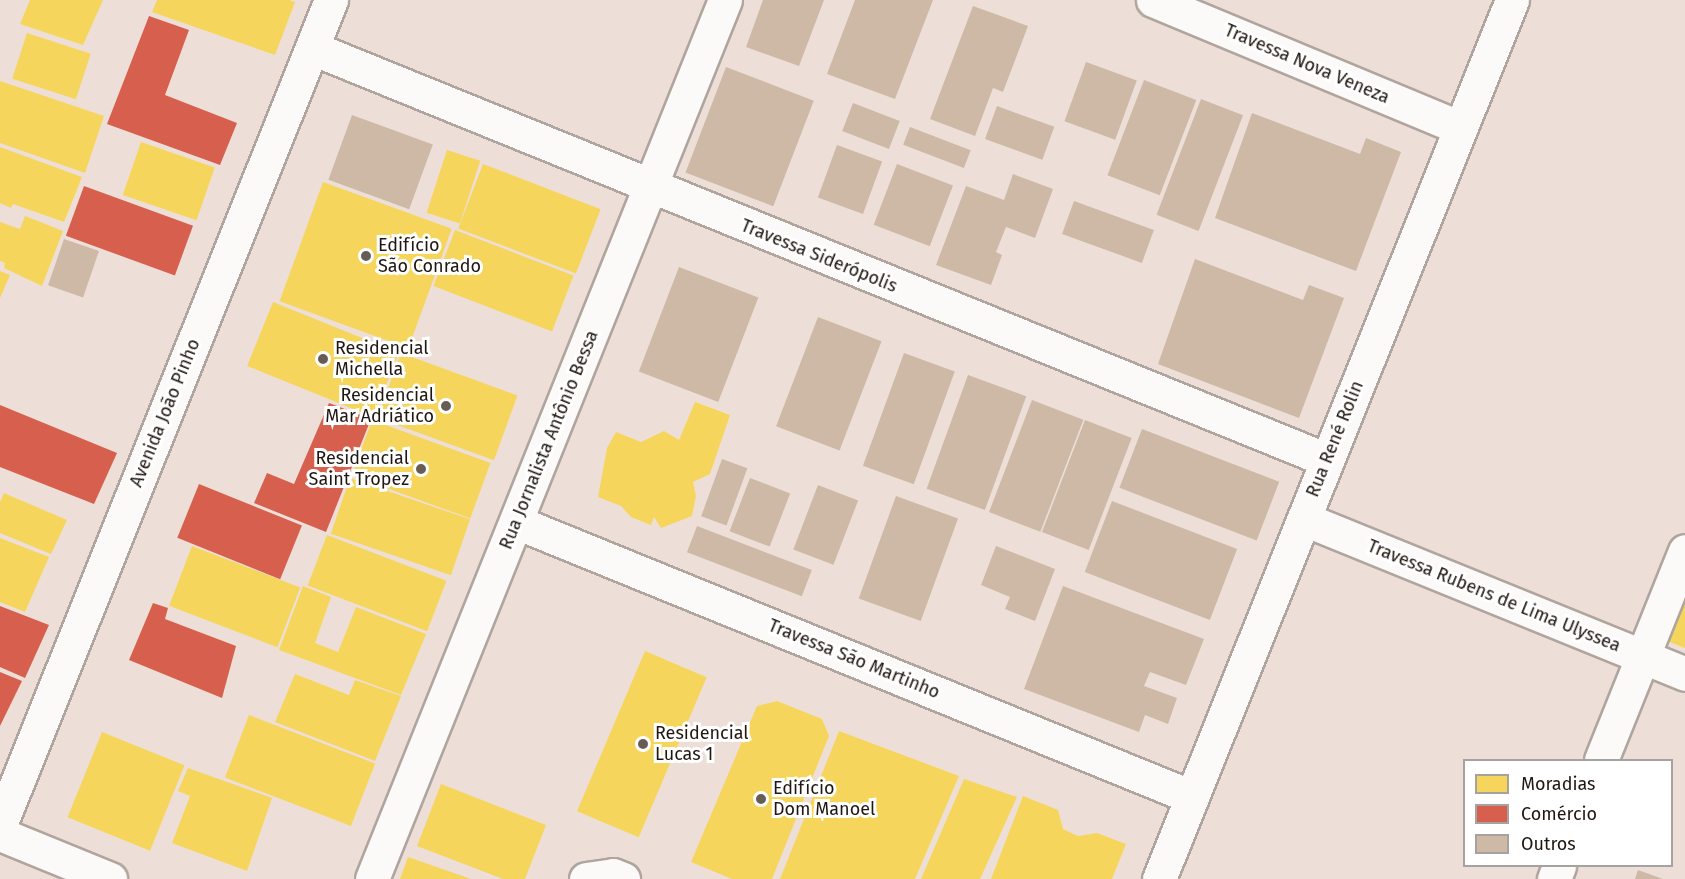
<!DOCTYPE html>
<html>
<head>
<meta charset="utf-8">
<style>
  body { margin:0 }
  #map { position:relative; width:1685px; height:879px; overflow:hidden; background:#eddfd7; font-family:"Fira Sans",sans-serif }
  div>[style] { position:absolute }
  .homes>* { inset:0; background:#f6d55c; transform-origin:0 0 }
  .shops>* { inset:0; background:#d6604d; transform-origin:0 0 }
  .building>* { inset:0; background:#cdb9a6; transform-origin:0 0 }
  .roads { filter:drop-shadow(2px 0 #b0a59e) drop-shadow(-2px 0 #b0a59e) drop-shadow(0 2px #b0a59e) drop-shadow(0 -2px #b0a59e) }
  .minor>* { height:33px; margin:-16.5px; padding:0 16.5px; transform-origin:16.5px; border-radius:16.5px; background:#fcfaf9 }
  .major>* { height:33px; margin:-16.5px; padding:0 16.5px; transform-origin:16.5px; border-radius:16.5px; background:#fcfaf9 }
  .dots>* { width:16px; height:16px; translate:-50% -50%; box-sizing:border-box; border:3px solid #fff; border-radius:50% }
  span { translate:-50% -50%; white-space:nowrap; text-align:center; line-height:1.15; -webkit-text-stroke:6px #fff; paint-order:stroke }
  .street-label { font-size:18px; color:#201711 }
  .poi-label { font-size:18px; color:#201711 }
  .left { translate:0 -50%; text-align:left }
  .right { translate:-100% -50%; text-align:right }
  .legend { position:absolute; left:1463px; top:759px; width:210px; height:108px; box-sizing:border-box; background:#fff; border:2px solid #a6a2a0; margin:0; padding:8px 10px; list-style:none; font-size:18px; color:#201711 }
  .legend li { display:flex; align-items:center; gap:12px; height:30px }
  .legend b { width:30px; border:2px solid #a6a2a0 }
</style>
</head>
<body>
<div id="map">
  <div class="homes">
    <div style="clip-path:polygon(30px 0,103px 0,83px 45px,20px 24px)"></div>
    <div style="clip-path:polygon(157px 0,289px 0,295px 2px,275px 55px,152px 12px)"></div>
    <div style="left:27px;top:33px;width:67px;height:48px;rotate:18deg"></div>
    <div style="clip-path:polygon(0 81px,104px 116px,85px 173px,0 143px)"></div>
    <div style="left:141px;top:142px;width:78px;height:56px;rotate:19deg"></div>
    <div style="clip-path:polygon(0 147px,82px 177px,64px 222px,13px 204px,11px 208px,0 203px)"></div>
    <div style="left:447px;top:150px;width:35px;height:66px;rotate:18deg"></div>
    <div style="left:483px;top:164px;width:126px;height:69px;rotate:21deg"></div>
    <div style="left:323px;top:182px;width:137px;height:127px;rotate:20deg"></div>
    <div style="clip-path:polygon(25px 216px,63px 231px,42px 286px,4px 268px,5px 263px,0 261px,0 222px,20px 229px)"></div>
    <div style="left:455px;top:230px;width:127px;height:60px;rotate:21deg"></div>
    <div style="clip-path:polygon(0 271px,10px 275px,0 298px)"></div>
    <div style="left:273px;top:302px;width:136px;height:69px;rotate:22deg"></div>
    <div style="left:401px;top:353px;width:124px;height:69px;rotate:20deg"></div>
    <div style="clip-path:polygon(695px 402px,730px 415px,710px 474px,693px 482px,696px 496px,692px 516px,661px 528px,654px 517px,651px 525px,631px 517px,621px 506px,598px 497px,607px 448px,616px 432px,641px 442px,664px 431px,679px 440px)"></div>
    <div style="left:372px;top:420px;width:126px;height:59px;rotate:20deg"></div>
    <div style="left:350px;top:478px;width:127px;height:59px;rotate:19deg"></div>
    <div style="clip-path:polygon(4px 493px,67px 520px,51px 554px,0 533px,0 502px)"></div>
    <div style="left:327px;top:535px;width:128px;height:54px;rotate:21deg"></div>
    <div style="clip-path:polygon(0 538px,49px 557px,25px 612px,0 602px)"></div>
    <div style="left:192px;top:546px;width:116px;height:64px;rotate:21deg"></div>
    <div style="clip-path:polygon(303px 586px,331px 597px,315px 643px,338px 652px,356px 607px,426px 634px,401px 695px,279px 650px)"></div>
    <div style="clip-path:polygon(1685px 589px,1685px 648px,1664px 640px)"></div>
    <div style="left:645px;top:651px;width:67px;height:174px;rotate:23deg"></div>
    <div style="clip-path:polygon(295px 674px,349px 695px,355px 680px,401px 696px,375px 761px,275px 722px)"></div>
    <div style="clip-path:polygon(777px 701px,822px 719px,829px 736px,772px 879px,732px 879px,691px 862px,757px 706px)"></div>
    <div style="left:249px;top:715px;width:135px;height:67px;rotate:21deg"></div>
    <div style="clip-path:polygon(839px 731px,959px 776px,915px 879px,780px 879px)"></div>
    <div style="left:102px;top:732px;width:89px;height:92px;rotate:22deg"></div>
    <div style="clip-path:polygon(188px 768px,272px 798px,247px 871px,172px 843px,190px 796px,178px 791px)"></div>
    <div style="clip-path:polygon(964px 779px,1017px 797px,980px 879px,921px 879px)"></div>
    <div style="clip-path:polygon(441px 784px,546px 825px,525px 879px,503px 879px,417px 846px)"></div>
    <div style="clip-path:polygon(1023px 796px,1058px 810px,1063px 829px,1078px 836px,1097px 833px,1126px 844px,1112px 879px,991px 879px)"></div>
    <div style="clip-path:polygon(408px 857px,471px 879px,400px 879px)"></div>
  </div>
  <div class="shops">
    <div style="clip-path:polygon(149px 16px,189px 30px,165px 95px,237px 123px,220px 165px,107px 124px)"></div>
    <div style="left:84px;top:186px;width:116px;height:53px;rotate:20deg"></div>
    <div style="clip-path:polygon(329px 403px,371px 419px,326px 532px,254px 503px,267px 473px,294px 484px)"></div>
    <div style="clip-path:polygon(0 405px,117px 453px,94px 504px,0 467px)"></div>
    <div style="left:199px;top:484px;width:111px;height:58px;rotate:22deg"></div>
    <div style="clip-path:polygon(153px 603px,168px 608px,165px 619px,236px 646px,222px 698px,129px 660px)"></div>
    <div style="clip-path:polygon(0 606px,49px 625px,25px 678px,0 667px)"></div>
    <div style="clip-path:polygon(0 672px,22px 681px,0 726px)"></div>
  </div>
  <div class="building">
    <div style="clip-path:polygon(763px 0,824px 0,799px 66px,746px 47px)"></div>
    <div style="clip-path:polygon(855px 0,933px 0,895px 99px,827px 74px)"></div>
    <div style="clip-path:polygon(973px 6px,1028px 26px,1003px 92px,993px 88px,975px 136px,930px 119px)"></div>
    <div style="left:1086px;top:62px;width:54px;height:63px;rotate:20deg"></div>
    <div style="left:726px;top:67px;width:94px;height:113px;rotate:21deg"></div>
    <div style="left:1144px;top:80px;width:56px;height:102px;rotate:21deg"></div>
    <div style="left:1201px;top:99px;width:45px;height:124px;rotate:21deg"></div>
    <div style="left:853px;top:103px;width:50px;height:30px;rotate:21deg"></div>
    <div style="left:997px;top:106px;width:61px;height:35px;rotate:20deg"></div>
    <div style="clip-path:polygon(1252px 113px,1360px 154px,1366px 138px,1401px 152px,1356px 271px,1215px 218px)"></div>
    <div style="left:352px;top:115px;width:86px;height:69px;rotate:20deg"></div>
    <div style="left:910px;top:127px;width:65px;height:19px;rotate:21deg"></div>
    <div style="left:837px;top:145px;width:48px;height:56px;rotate:20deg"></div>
    <div style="left:897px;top:164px;width:60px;height:65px;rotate:21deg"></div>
    <div style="clip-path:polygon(1013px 174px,1053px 189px,1035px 238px,1006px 227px,996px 252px,1002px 255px,991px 285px,936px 265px,966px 186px,1004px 200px)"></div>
    <div style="left:1074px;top:201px;width:85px;height:35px;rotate:20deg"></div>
    <div style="left:64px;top:239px;width:37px;height:49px;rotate:19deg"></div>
    <div style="clip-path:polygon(1195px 259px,1303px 300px,1309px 285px,1344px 298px,1299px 418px,1158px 364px)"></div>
    <div style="left:679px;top:267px;width:85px;height:112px;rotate:21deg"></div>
    <div style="left:818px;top:317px;width:68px;height:117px;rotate:21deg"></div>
    <div style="left:904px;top:353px;width:54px;height:120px;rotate:20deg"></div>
    <div style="left:968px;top:375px;width:62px;height:121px;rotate:20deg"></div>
    <div style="left:1032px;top:400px;width:55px;height:120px;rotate:21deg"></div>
    <div style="left:1085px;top:420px;width:50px;height:120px;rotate:21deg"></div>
    <div style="left:1142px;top:429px;width:147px;height:63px;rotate:21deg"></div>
    <div style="left:722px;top:459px;width:27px;height:61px;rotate:20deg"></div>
    <div style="left:750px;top:478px;width:43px;height:57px;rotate:21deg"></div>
    <div style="left:818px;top:485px;width:43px;height:69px;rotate:21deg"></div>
    <div style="left:896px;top:496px;width:66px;height:109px;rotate:20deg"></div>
    <div style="left:1112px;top:501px;width:134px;height:76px;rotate:21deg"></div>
    <div style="left:697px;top:526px;width:123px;height:28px;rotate:21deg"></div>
    <div style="clip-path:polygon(996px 546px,1055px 569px,1035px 621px,1005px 609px,1010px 597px,981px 585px)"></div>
    <div style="clip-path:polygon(1063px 586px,1204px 639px,1186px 685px,1150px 672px,1144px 686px,1177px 698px,1168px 724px,1145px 715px,1139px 732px,1024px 689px)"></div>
    <div style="clip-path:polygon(1638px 870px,1663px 879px,1635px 879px)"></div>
  </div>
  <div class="roads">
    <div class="minor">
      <div style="left:1153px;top:0;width:333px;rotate:22.6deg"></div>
      <div style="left:312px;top:48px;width:1095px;rotate:22.09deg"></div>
      <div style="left:1304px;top:519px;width:411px;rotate:22.1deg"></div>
      <div style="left:516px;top:522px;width:730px;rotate:22.14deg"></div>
      <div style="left:1601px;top:760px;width:225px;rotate:-68.1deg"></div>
      <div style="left:0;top:834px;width:119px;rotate:22.2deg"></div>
      <div style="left:372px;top:879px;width:947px;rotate:-68.12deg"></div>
      <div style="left:586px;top:879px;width:27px;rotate:-8deg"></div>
      <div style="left:613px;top:875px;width:11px;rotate:22deg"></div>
      <div style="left:1159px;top:879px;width:947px;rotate:-68.12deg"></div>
      <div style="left:1554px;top:879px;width:14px;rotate:-69deg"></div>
    </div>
    <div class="major">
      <div style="left:0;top:825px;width:889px;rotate:-68.14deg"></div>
    </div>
  </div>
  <div class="dots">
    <div style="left:366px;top:256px;background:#685d56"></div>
    <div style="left:323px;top:359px;background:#685d56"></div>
    <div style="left:446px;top:406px;background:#685d56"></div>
    <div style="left:421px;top:469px;background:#685d56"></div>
    <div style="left:643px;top:744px;background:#685d56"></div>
    <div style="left:761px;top:799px;background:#685d56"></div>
  </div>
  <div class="street-label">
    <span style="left:1307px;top:64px;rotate:23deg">Travessa Nova Veneza</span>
    <span style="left:819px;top:256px;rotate:22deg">Travessa Siderópolis</span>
    <span style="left:165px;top:413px;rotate:-68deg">Avenida João Pinho</span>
    <span style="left:1335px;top:439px;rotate:-68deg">Rua René Rolin</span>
    <span style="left:549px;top:440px;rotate:-68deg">Rua Jornalista Antônio Bessa</span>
    <span style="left:1494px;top:596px;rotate:22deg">Travessa Rubens de Lima Ulyssea</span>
    <span style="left:854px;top:659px;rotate:22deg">Travessa São Martinho</span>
  </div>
  <div class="poi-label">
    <span class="left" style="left:378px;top:256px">Edifício<br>São Conrado</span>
    <span class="left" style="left:335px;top:359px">Residencial<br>Michella</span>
    <span class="right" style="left:434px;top:406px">Residencial<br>Mar Adriático</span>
    <span class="right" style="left:409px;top:469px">Residencial<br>Saint Tropez</span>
    <span class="left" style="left:655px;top:744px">Residencial<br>Lucas 1</span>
    <span class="left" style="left:773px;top:799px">Edifício<br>Dom Manoel</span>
  </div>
  <ul class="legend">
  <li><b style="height:16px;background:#f6d55c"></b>Moradias</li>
  <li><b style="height:16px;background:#d6604d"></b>Comércio</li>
  <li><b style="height:16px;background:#cdb9a6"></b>Outros</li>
  </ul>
</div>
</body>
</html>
